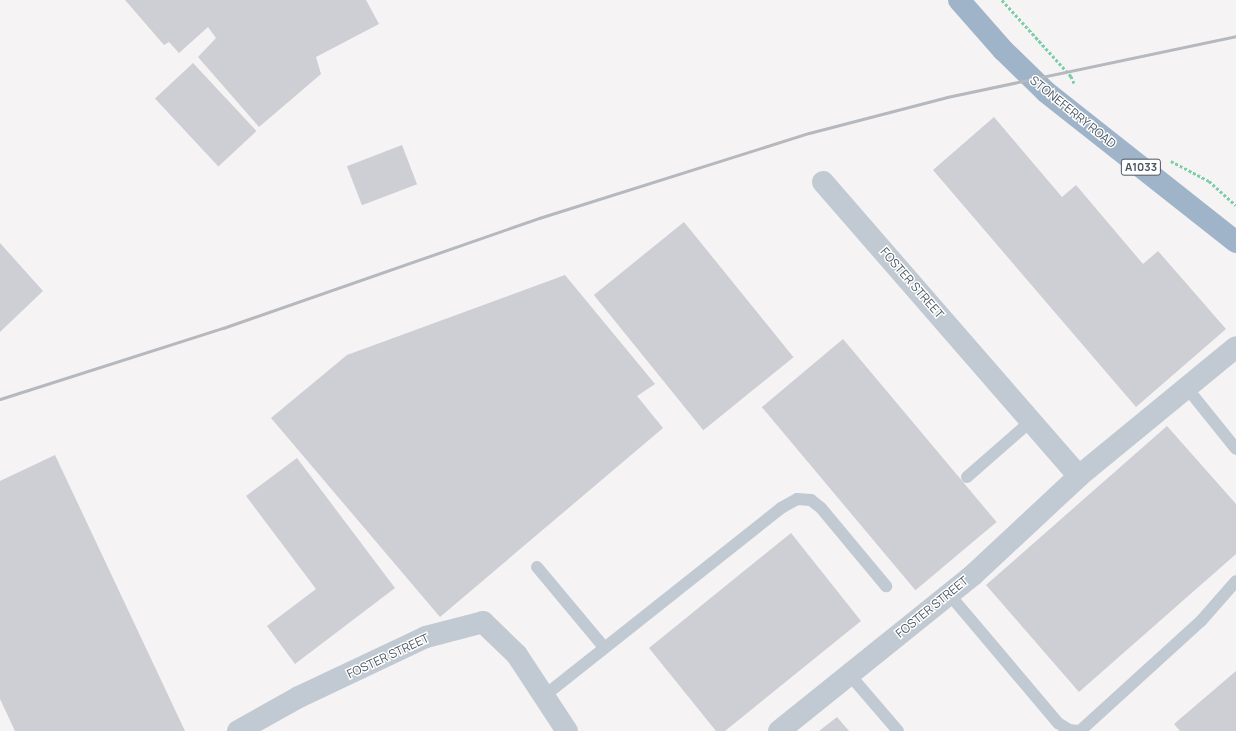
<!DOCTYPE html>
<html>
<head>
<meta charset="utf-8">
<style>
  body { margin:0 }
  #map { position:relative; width:1236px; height:731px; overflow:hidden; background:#f5f3f3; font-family:Manrope,sans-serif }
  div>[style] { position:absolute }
  .building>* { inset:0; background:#cdcfd5; transform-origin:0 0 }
  .path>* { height:2.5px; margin-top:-1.25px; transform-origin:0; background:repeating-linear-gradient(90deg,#7ad0a6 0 3px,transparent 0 5px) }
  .service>* { height:12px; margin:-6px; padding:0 6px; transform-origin:6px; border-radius:6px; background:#c1cad2 }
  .minor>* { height:22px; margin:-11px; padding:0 11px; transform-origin:11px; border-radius:11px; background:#c1cad2 }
  .trunk>* { height:22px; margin:-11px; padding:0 11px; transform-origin:11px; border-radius:11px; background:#9fb4c9 }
  .rail>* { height:3px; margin:-1.5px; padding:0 1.5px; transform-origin:1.5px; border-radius:1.5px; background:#b5b8bd }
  span { translate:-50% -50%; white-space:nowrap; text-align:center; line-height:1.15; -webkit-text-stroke:3px #fff; paint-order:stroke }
  .shield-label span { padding:1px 3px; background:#fff; border:1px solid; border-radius:3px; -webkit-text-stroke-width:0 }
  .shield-label { font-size:11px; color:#4a5661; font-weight:700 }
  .street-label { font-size:12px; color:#4a5661 }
</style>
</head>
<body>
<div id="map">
  <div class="building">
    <div style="clip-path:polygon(125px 0,366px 0,379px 24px,316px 57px,321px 74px,259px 127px,198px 57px,216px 38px,208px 27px,179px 53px,169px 42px,164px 45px)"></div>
    <div style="left:193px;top:63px;width:93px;height:52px;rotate:47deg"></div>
    <div style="clip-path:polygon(994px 117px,1062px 197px,1076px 185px,1143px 264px,1158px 251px,1226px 329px,1136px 407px,933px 170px)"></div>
    <div style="left:402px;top:145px;width:42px;height:59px;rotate:69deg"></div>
    <div style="left:684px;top:222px;width:174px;height:116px;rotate:51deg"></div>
    <div style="clip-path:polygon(0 243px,43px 291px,0 332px)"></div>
    <div style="clip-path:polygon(565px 275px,655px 384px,637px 396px,663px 428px,440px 617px,271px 418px,347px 355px)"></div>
    <div style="left:843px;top:339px;width:239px;height:106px;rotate:50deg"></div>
    <div style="clip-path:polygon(1167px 426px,1236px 504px,1236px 554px,1079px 692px,986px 585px)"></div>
    <div style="clip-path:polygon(55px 455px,185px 731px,15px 731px,0 699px,0 481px)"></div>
    <div style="clip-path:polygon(297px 458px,395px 588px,295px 664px,267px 626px,316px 589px,246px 496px)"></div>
    <div style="clip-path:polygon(791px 533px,861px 621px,725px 731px,716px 731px,649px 648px)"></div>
    <div style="clip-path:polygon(1236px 671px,1236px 731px,1180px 731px,1174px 724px)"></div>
    <div style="clip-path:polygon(837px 717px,849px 731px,819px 731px)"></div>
  </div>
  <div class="path">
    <div style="left:1002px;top:0;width:103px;rotate:47.8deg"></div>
    <div style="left:1071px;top:76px;width:10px;rotate:66deg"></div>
    <div style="left:1171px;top:161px;width:43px;rotate:27.8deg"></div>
    <div style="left:1209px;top:181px;width:36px;rotate:42deg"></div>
  </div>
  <div class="service">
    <div style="left:1187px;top:388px;width:78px;rotate:51.2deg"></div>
    <div style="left:967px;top:477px;width:85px;rotate:-41.2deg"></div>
    <div style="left:537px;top:567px;width:104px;rotate:50.1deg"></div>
    <div style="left:949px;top:594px;width:169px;rotate:49.8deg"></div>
    <div style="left:1058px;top:723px;width:13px;rotate:32deg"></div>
    <div style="left:1069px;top:730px;width:9px;rotate:6deg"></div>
    <div style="left:849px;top:674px;width:75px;rotate:49.3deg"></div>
    <div style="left:544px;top:696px;width:303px;rotate:-38.4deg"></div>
    <div style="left:781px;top:508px;width:18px;rotate:-29deg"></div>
    <div style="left:797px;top:499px;width:14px;rotate:4deg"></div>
    <div style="left:811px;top:500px;width:13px;rotate:39deg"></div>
    <div style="left:821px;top:508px;width:102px;rotate:50.2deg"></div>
    <div style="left:1080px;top:731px;width:164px;rotate:-42.3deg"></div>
    <div style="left:1201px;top:621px;width:53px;rotate:-48.8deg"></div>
  </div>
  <div class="minor">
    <div style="left:823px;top:182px;width:390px;rotate:49deg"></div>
    <div style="left:238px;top:731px;width:70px;rotate:-29.1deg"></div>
    <div style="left:299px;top:697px;width:140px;rotate:-25.3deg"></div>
    <div style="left:426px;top:637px;width:59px;rotate:-14.7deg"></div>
    <div style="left:483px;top:622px;width:47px;rotate:44.1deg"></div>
    <div style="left:517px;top:655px;width:91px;rotate:56.7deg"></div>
    <div style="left:779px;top:731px;width:249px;rotate:-38.8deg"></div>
    <div style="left:973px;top:575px;width:145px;rotate:-43deg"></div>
    <div style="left:1079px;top:476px;width:203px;rotate:-39.4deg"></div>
  </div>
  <div class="trunk">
    <div style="left:959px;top:0;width:67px;rotate:48.7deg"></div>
    <div style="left:1003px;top:50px;width:60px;rotate:44.3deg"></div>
    <div style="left:1046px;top:92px;width:242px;rotate:38.3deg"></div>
  </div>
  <div class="rail">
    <div style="left:0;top:399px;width:234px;rotate:-17.7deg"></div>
    <div style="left:223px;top:328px;width:335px;rotate:-19.2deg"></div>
    <div style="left:539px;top:218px;width:283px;rotate:-17.5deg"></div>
    <div style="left:809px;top:133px;width:143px;rotate:-14.6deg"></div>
    <div style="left:947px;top:97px;width:295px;rotate:-11.9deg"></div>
  </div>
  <div class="shield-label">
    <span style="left:1141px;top:167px">A1033</span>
  </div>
  <div class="street-label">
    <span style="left:1073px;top:112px;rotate:39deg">STONEFERRY ROAD</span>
    <span style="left:912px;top:283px;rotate:49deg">FOSTER STREET</span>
    <span style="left:932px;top:607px;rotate:-39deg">FOSTER STREET</span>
    <span style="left:388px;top:656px;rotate:-25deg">FOSTER STREET</span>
  </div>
</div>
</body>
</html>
